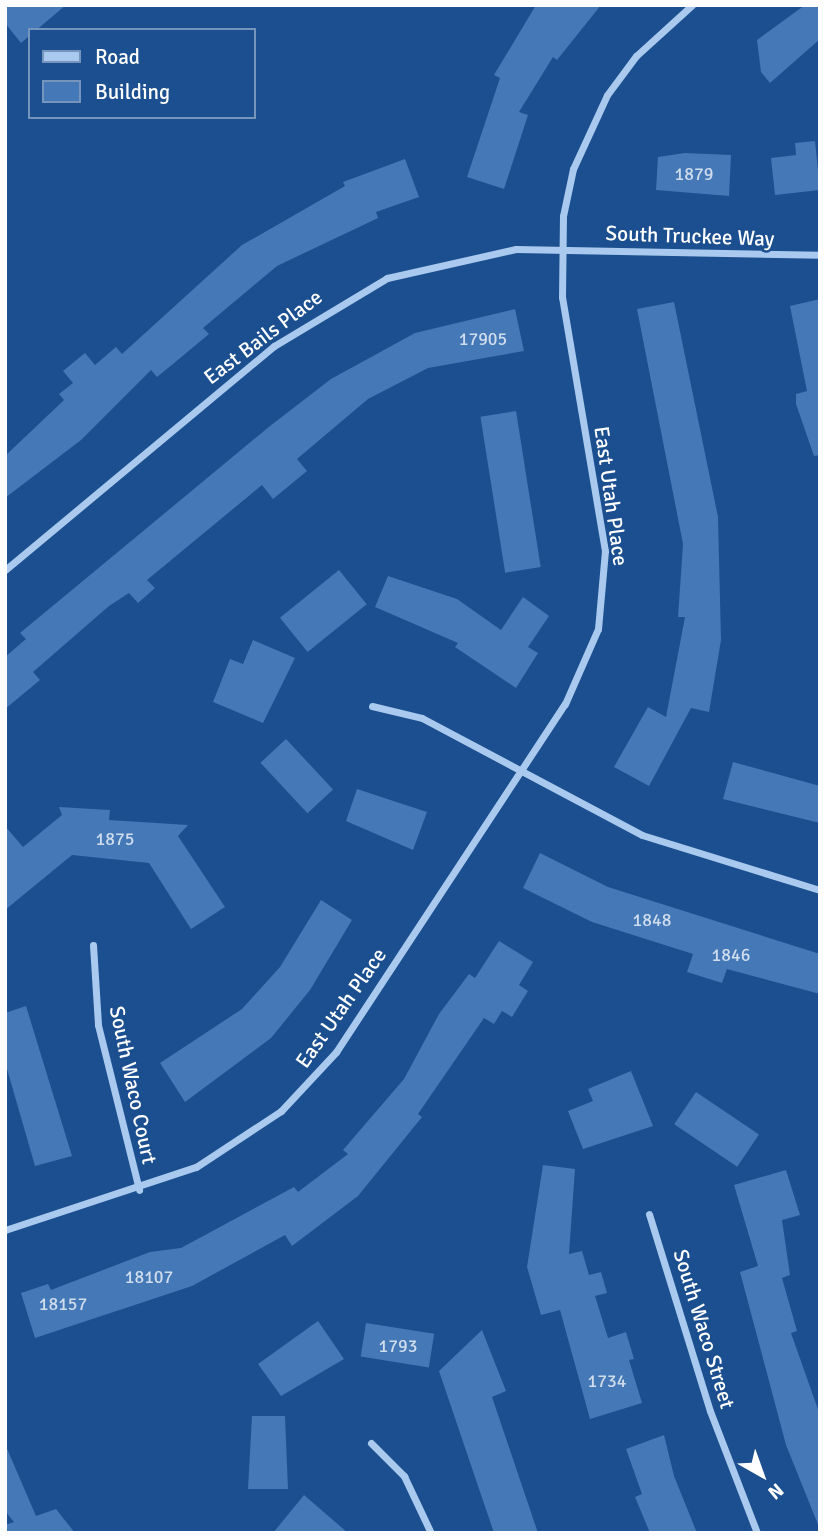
<!DOCTYPE html>
<html>
<head>
<meta charset="utf-8">
<style>
  body { margin:0 }
  #map { position:relative; width:825px; height:1538px; overflow:hidden; background:#1b4f8f; font-family:Signika,sans-serif }
  div>[style] { position:absolute }
  .building>* { inset:0; background:#4478b7; transform-origin:0 0 }
  .minor>* { height:7px; margin:-3.5px; padding:0 3.5px; transform-origin:3.5px; border-radius:3.5px; background:#a9c9ee }
  span { translate:-50% -50%; white-space:nowrap; text-align:center; line-height:1.15; -webkit-text-stroke:5px #1b4f8f; paint-order:stroke }
  .number-label { font-size:18px; color:#d0dded }
  .number-label span { -webkit-text-stroke-width:0 }
  .street-label { font-size:21px; color:#fff }
  .frame { position:absolute; inset:0; border:7px solid #fff; pointer-events:none }
  .legend { position:absolute; left:28px; top:28px; width:228px; height:91px; box-sizing:border-box; background:#1b4f8f; border:2px solid #7695bc; margin:0; padding:9px 12px; list-style:none; font-size:21px; color:#fff }
  .legend li { display:flex; align-items:center; gap:14px; height:35px }
  .legend b { width:35px; border:2px solid #7695bc }
  .north { position:absolute; left:727px; top:1440px; width:70px; height:70px; -webkit-text-stroke:5px #1b4f8f; paint-order:stroke; rotate:140deg; font-size:19px; font-weight:700; line-height:28px; text-align:center; color:#fff }
  .north::after { content:''; display:block; margin:auto; width:24px; height:32px; background:#fff; clip-path:polygon(50% 0,100% 100%,50% 72%,0 100%) }
</style>
</head>
<body>
<div id="map">
  <div class="building">
    <div style="clip-path:polygon(5px 5px,66px 5px,21px 43px,5px 23px)"></div>
    <div style="clip-path:polygon(536px 5px,601px 5px,557px 60px,553px 57px,519px 112px,528px 115px,504px 189px,467px 177px,500px 78px,494px 75px)"></div>
    <div style="clip-path:polygon(805px 5px,820px 5px,820px 39px,770px 83px,761px 72px,757px 40px)"></div>
    <div style="clip-path:polygon(815px 141px,820px 190px,775px 195px,771px 158px,796px 155px,795px 143px)"></div>
    <div style="clip-path:polygon(685px 153px,731px 155px,729px 196px,656px 190px,658px 157px)"></div>
    <div style="clip-path:polygon(405px 159px,419px 197px,376px 212px,378px 218px,277px 266px,203px 328px,209px 334px,173px 364px,157px 377px,151px 370px,81px 440px,5px 498px,5px 456px,64px 400px,59px 394px,73px 383px,63px 371px,85px 353px,95px 365px,116px 347px,122px 354px,242px 245px,345px 186px,343px 182px)"></div>
    <div style="clip-path:polygon(820px 299px,820px 455px,814px 456px,796px 404px,796px 394px,807px 391px,790px 306px)"></div>
    <div style="clip-path:polygon(674px 302px,718px 517px,721px 640px,709px 712px,691px 708px,649px 786px,614px 767px,648px 707px,666px 717px,685px 617px,678px 617px,683px 544px,637px 309px)"></div>
    <div style="clip-path:polygon(515px 309px,524px 351px,428px 368px,368px 399px,297px 459px,307px 471px,273px 499px,262px 485px,147px 580px,155px 588px,138px 603px,129px 593px,109px 606px,33px 672px,40px 680px,5px 709px,5px 657px,26px 639px,20px 633px,270px 426px,331px 379px,415px 333px)"></div>
    <div style="left:516px;top:411px;width:158px;height:36px;rotate:81deg"></div>
    <div style="left:339px;top:570px;width:44px;height:76px;rotate:51deg"></div>
    <div style="clip-path:polygon(388px 576px,457px 599px,501px 630px,523px 597px,549px 616px,528px 647px,538px 653px,516px 688px,455px 647px,458px 643px,375px 607px)"></div>
    <div style="clip-path:polygon(253px 640px,295px 658px,263px 723px,213px 702px,230px 659px,243px 664px)"></div>
    <div style="left:286px;top:739px;width:69px;height:35px;rotate:47deg"></div>
    <div style="clip-path:polygon(733px 762px,820px 786px,820px 823px,723px 799px)"></div>
    <div style="clip-path:polygon(357px 789px,427px 812px,413px 850px,346px 821px)"></div>
    <div style="clip-path:polygon(59px 807px,110px 810px,109px 820px,188px 825px,178px 836px,225px 907px,191px 929px,149px 863px,72px 855px,5px 910px,5px 826px,23px 847px,62px 815px)"></div>
    <div style="clip-path:polygon(540px 853px,608px 887px,820px 954px,820px 994px,727px 969px,722px 983px,687px 972px,693px 954px,592px 922px,523px 888px)"></div>
    <div style="clip-path:polygon(321px 900px,352px 920px,310px 990px,271px 1038px,185px 1102px,160px 1063px,242px 1009px,280px 967px)"></div>
    <div style="clip-path:polygon(499px 941px,533px 962px,519px 985px,528px 991px,512px 1017px,502px 1011px,494px 1024px,484px 1018px,418px 1114px,422px 1117px,358px 1196px,292px 1246px,285px 1235px,192px 1286px,35px 1338px,21px 1293px,48px 1284px,51px 1290px,150px 1252px,181px 1248px,294px 1187px,298px 1192px,348px 1154px,343px 1150px,404px 1079px,439px 1014px,469px 974px,475px 978px)"></div>
    <div style="clip-path:polygon(26px 1006px,72px 1156px,35px 1166px,5px 1062px,5px 1013px)"></div>
    <div style="clip-path:polygon(631px 1071px,653px 1126px,583px 1149px,568px 1111px,593px 1101px,588px 1089px)"></div>
    <div style="left:696px;top:1092px;width:76px;height:39px;rotate:34deg"></div>
    <div style="clip-path:polygon(543px 1165px,575px 1169px,569px 1254px,582px 1251px,589px 1275px,601px 1272px,607px 1293px,595px 1296px,608px 1338px,626px 1332px,634px 1359px,629px 1360px,642px 1403px,590px 1419px,560px 1310px,541px 1315px,527px 1267px)"></div>
    <div style="clip-path:polygon(786px 1170px,800px 1215px,782px 1220px,790px 1275px,782px 1278px,797px 1331px,791px 1333px,820px 1415px,819px 1527px,786px 1445px,740px 1272px,758px 1266px,734px 1185px)"></div>
    <div style="clip-path:polygon(318px 1321px,344px 1359px,281px 1396px,258px 1364px)"></div>
    <div style="left:366px;top:1323px;width:69px;height:34px;rotate:9deg"></div>
    <div style="clip-path:polygon(482px 1330px,506px 1391px,492px 1397px,538px 1533px,494px 1533px,439px 1371px)"></div>
    <div style="clip-path:polygon(252px 1416px,285px 1416px,288px 1489px,248px 1489px)"></div>
    <div style="clip-path:polygon(664px 1435px,674px 1476px,697px 1533px,650px 1533px,635px 1497px,642px 1494px,626px 1449px)"></div>
    <div style="clip-path:polygon(5px 1444px,36px 1516px,56px 1509px,75px 1533px,5px 1533px,5px 1525px,14px 1522px,5px 1511px)"></div>
    <div style="clip-path:polygon(304px 1495px,348px 1533px,273px 1533px)"></div>
  </div>
  <div class="minor">
    <div style="left:5px;top:570px;width:350px;rotate:-39.8deg"></div>
    <div style="left:274px;top:346px;width:132px;rotate:-31deg"></div>
    <div style="left:387px;top:278px;width:132px;rotate:-12.7deg"></div>
    <div style="left:516px;top:249px;width:304px;rotate:1.1deg"></div>
    <div style="left:372px;top:706px;width:51px;rotate:13.5deg"></div>
    <div style="left:422px;top:718px;width:249px;rotate:28deg"></div>
    <div style="left:642px;top:835px;width:186px;rotate:17.2deg"></div>
    <div style="left:93px;top:945px;width:80px;rotate:86.4deg"></div>
    <div style="left:98px;top:1025px;width:170px;rotate:76deg"></div>
    <div style="left:649px;top:1214px;width:206px;rotate:72.8deg"></div>
    <div style="left:710px;top:1411px;width:131px;rotate:68.9deg"></div>
    <div style="left:5px;top:1230px;width:201px;rotate:-18.3deg"></div>
    <div style="left:196px;top:1167px;width:102px;rotate:-33.4deg"></div>
    <div style="left:281px;top:1111px;width:81px;rotate:-47deg"></div>
    <div style="left:336px;top:1052px;width:417px;rotate:-56.7deg"></div>
    <div style="left:565px;top:704px;width:82px;rotate:-66.3deg"></div>
    <div style="left:598px;top:629px;width:78px;rotate:-84.9deg"></div>
    <div style="left:605px;top:551px;width:258px;rotate:-99.6deg"></div>
    <div style="left:562px;top:297px;width:81px;rotate:-89.3deg"></div>
    <div style="left:563px;top:216px;width:48px;rotate:-78deg"></div>
    <div style="left:573px;top:169px;width:81px;rotate:-65.3deg"></div>
    <div style="left:607px;top:95px;width:49px;rotate:-53.4deg"></div>
    <div style="left:636px;top:56px;width:76px;rotate:-42.3deg"></div>
    <div style="left:371px;top:1443px;width:47px;rotate:45deg"></div>
    <div style="left:404px;top:1476px;width:63px;rotate:64.7deg"></div>
  </div>
  <div class="number-label">
    <span style="left:694px;top:174px">1879</span>
    <span style="left:483px;top:339px">17905</span>
    <span style="left:115px;top:839px">1875</span>
    <span style="left:652px;top:920px">1848</span>
    <span style="left:731px;top:955px">1846</span>
    <span style="left:149px;top:1277px">18107</span>
    <span style="left:63px;top:1304px">18157</span>
    <span style="left:398px;top:1346px">1793</span>
    <span style="left:607px;top:1381px">1734</span>
  </div>
  <div class="street-label">
    <span style="left:690px;top:236px;rotate:2deg">South Truckee Way</span>
    <span style="left:263px;top:337px;rotate:-37deg">East Bails Place</span>
    <span style="left:611px;top:496px;rotate:82deg">East Utah Place</span>
    <span style="left:341px;top:1008px;rotate:-55deg">East Utah Place</span>
    <span style="left:133px;top:1085px;rotate:78deg">South Waco Court</span>
    <span style="left:704px;top:1329px;rotate:73deg">South Waco Street</span>
  </div>
  <div class="frame"></div>
  <ul class="legend">
  <li><b style="height:9px;background:#a9c9ee"></b>Road</li>
  <li><b style="height:19px;background:#4478b7"></b>Building</li>
  </ul>
  <div class="north">N</div>
</div>
</body>
</html>
